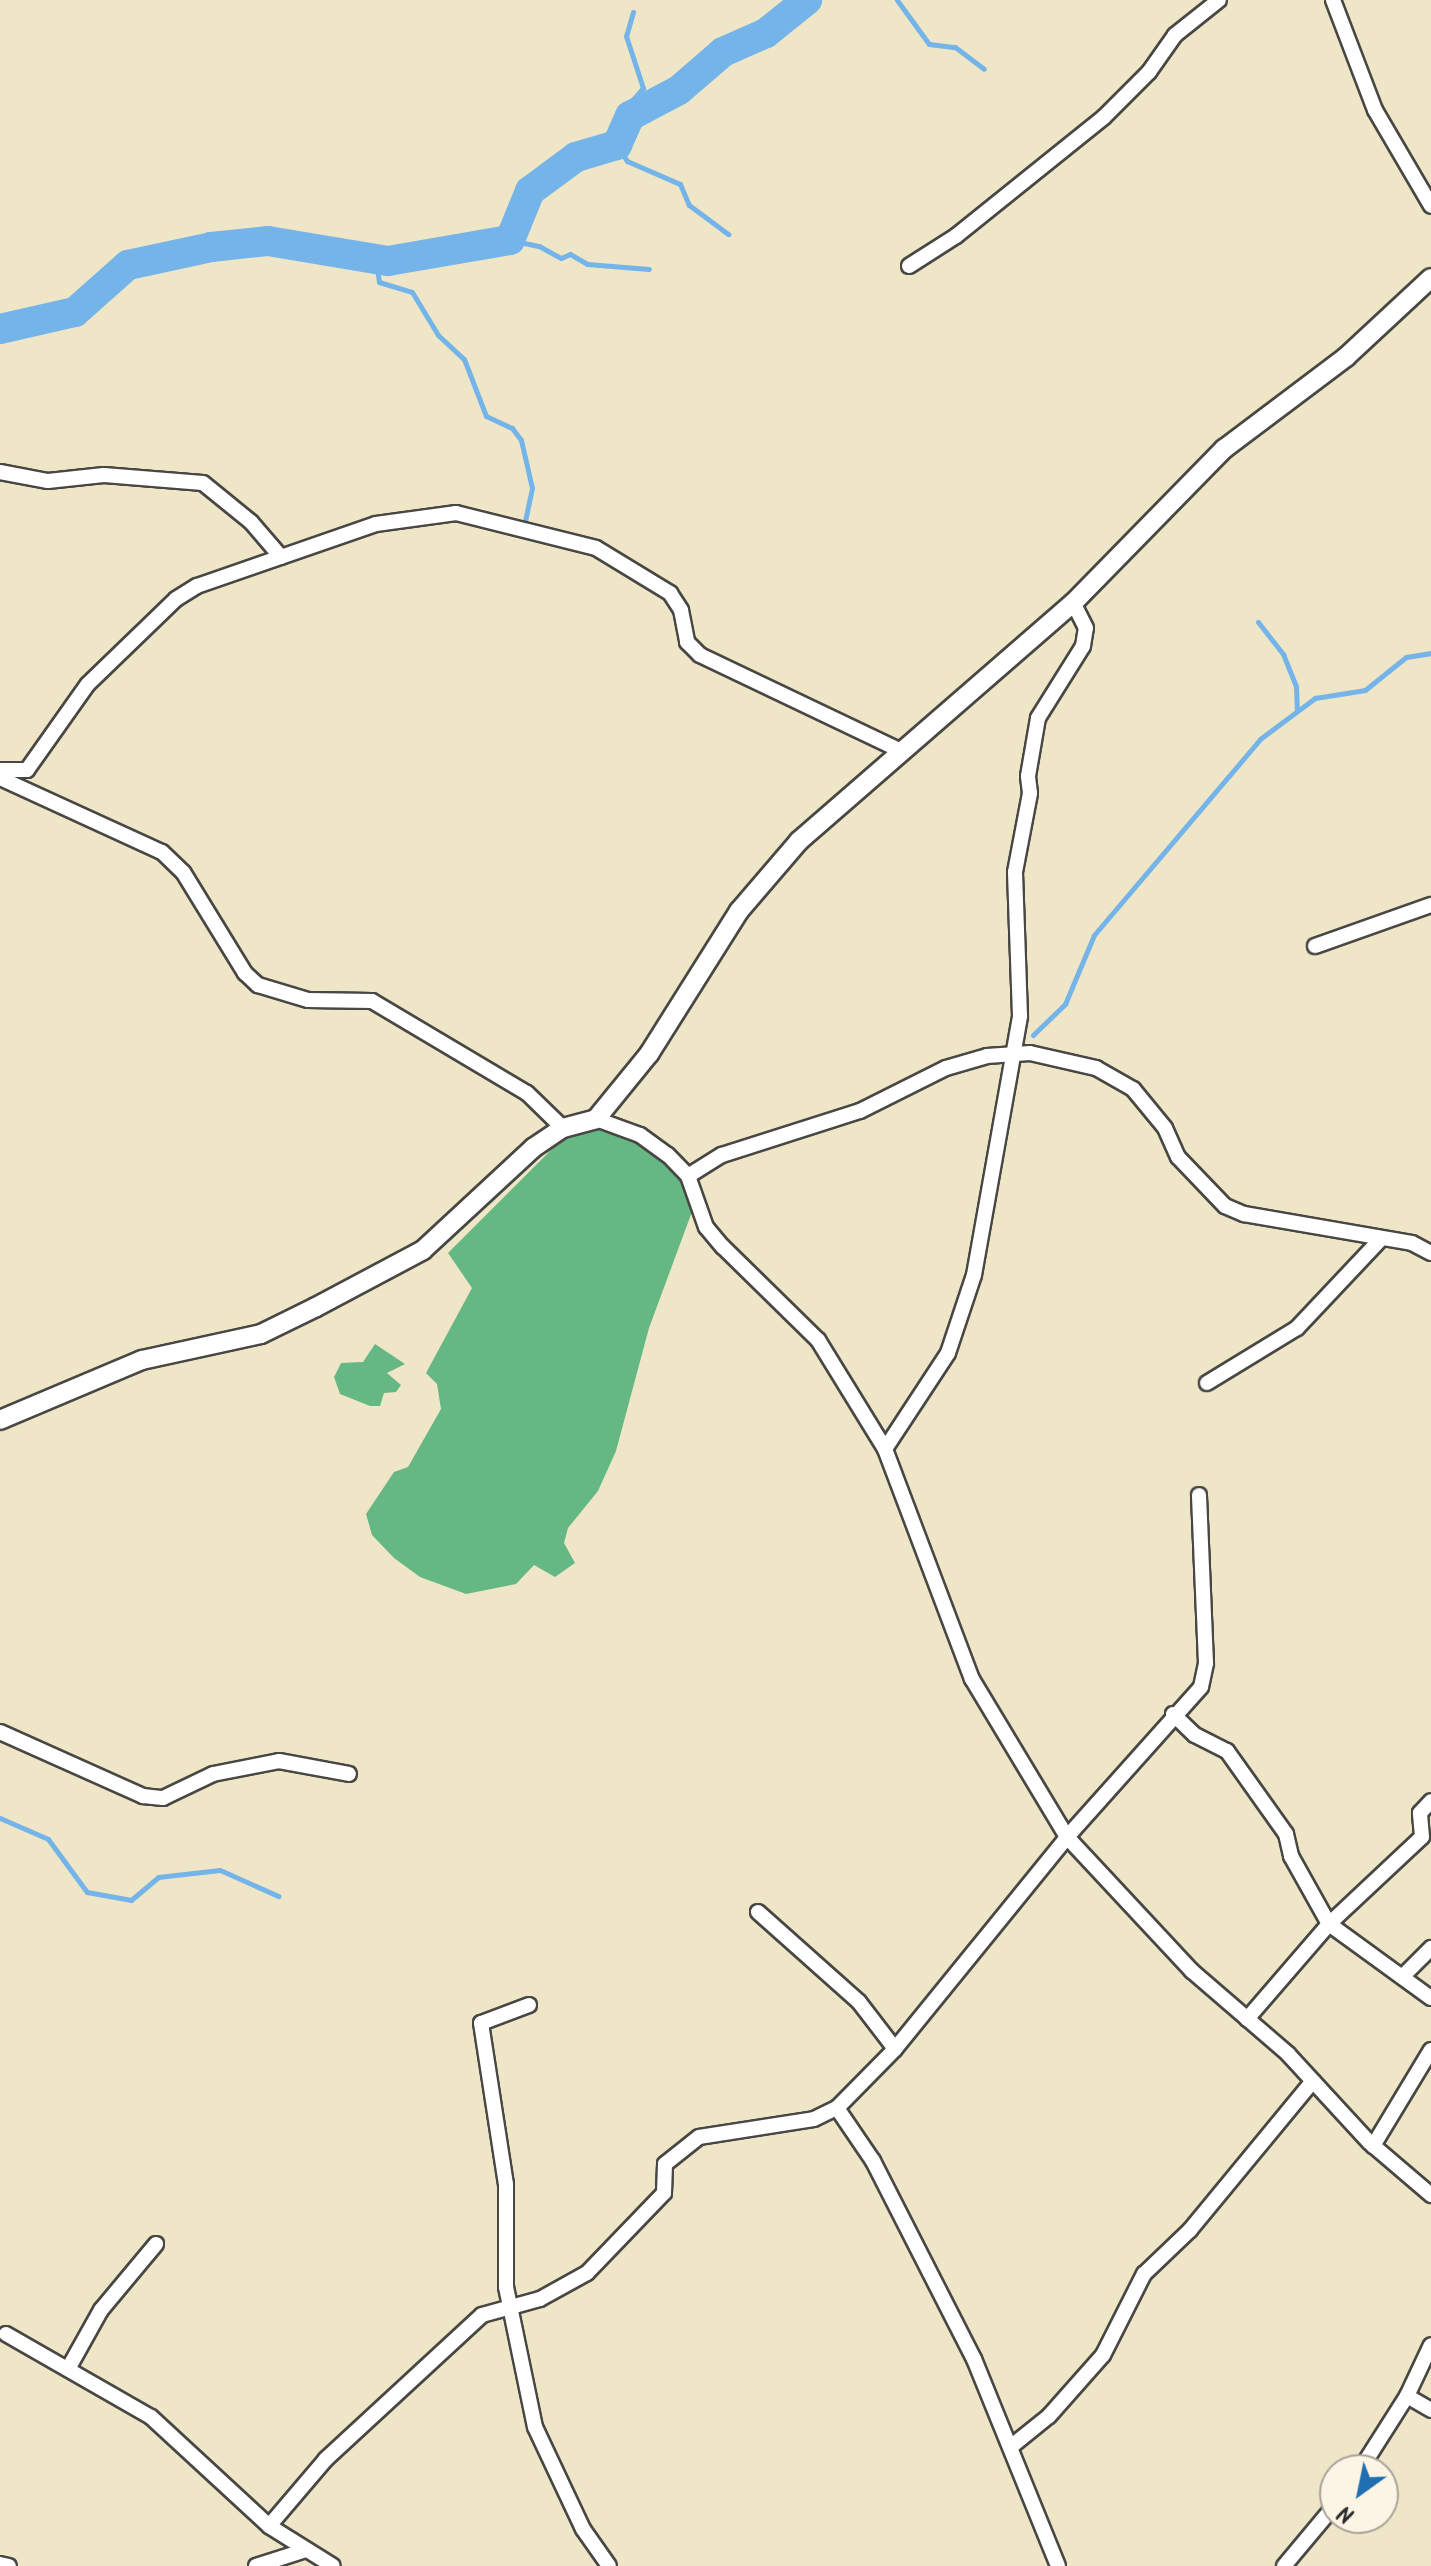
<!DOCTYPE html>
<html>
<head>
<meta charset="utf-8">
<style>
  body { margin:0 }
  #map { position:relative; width:1431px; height:2566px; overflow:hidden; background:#efe6c8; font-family:Kalam,sans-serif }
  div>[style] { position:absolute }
  .forest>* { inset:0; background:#65b884 }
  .stream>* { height:5px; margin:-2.5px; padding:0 2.5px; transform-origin:2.5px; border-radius:2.5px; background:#75b4e9 }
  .river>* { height:30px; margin:-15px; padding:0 15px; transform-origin:15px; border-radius:15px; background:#75b4e9 }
  .roads { filter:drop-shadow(2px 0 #484743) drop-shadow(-2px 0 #484743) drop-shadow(0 2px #484743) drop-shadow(0 -2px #484743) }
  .minor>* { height:14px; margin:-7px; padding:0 7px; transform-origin:7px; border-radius:7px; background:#fff }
  .tertiary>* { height:18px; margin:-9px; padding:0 9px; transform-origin:9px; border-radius:9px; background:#fff }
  span { translate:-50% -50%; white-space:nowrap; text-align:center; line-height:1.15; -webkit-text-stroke:8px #fcf5e5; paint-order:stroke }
  .north { position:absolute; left:1319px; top:2454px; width:80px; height:80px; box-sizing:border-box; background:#fcf5e5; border:2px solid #a8a49b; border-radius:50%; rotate:213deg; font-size:22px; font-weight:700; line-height:32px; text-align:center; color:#2b2b2b }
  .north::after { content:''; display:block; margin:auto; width:28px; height:36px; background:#1f6fb2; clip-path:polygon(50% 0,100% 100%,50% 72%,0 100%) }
</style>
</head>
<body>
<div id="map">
  <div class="forest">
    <div style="clip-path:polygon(592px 1125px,638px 1142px,678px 1174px,693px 1209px,649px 1328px,616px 1451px,598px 1491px,568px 1528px,564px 1543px,575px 1563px,555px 1577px,534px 1565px,516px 1584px,466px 1594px,420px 1577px,394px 1558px,372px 1535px,366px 1514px,394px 1472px,408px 1467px,441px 1409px,437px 1384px,426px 1373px,472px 1288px,448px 1253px,562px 1139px)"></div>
    <div style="clip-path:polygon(375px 1344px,405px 1364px,387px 1373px,401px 1385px,396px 1392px,384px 1393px,380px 1406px,370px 1406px,340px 1394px,334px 1377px,341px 1363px,363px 1362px)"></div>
  </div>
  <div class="stream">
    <div style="left:897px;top:0;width:54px;rotate:54deg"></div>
    <div style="left:929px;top:44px;width:26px;rotate:7deg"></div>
    <div style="left:955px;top:47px;width:36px;rotate:37deg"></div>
    <div style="left:633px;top:12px;width:25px;rotate:106deg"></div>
    <div style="left:626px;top:36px;width:55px;rotate:71.9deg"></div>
    <div style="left:643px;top:88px;width:32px;rotate:131deg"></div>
    <div style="left:622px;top:112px;width:33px;rotate:99deg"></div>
    <div style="left:617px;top:145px;width:19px;rotate:58deg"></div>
    <div style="left:627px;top:161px;width:58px;rotate:23.5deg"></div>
    <div style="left:680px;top:184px;width:23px;rotate:67deg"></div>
    <div style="left:689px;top:205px;width:49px;rotate:36.6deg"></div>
    <div style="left:510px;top:240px;width:30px;rotate:12deg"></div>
    <div style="left:539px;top:246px;width:25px;rotate:29deg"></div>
    <div style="left:561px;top:258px;width:10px;rotate:-24deg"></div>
    <div style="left:570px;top:254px;width:20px;rotate:30deg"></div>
    <div style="left:587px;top:264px;width:62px;rotate:4.6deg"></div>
    <div style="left:388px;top:261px;width:14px;rotate:144deg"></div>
    <div style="left:377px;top:269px;width:13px;rotate:81deg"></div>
    <div style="left:379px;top:282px;width:34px;rotate:17deg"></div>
    <div style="left:412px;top:292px;width:50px;rotate:58.8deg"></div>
    <div style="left:438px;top:335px;width:35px;rotate:43deg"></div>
    <div style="left:464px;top:359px;width:61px;rotate:68.9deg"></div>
    <div style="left:486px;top:416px;width:29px;rotate:25deg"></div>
    <div style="left:512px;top:428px;width:15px;rotate:53deg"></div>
    <div style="left:521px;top:440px;width:49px;rotate:77.1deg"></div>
    <div style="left:532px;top:488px;width:35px;rotate:102deg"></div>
    <div style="left:1258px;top:622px;width:41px;rotate:52deg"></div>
    <div style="left:1283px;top:654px;width:35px;rotate:68deg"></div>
    <div style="left:1296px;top:686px;width:23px;rotate:88deg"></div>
    <div style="left:1033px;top:1035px;width:45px;rotate:-44.1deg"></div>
    <div style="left:1065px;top:1004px;width:75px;rotate:-67.2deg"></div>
    <div style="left:1094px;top:935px;width:257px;rotate:-49.7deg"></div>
    <div style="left:1260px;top:739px;width:69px;rotate:-36.7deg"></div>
    <div style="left:1315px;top:698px;width:51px;rotate:-9.1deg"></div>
    <div style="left:1365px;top:690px;width:53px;rotate:-38.8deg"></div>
    <div style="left:1406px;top:657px;width:25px;rotate:-9deg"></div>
    <div style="left:0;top:1818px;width:52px;rotate:23.6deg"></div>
    <div style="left:48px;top:1839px;width:66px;rotate:53.7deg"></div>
    <div style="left:87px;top:1892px;width:45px;rotate:10.3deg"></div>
    <div style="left:131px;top:1900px;width:35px;rotate:-40deg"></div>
    <div style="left:158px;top:1877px;width:62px;rotate:-6.4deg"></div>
    <div style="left:220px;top:1870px;width:64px;rotate:24.1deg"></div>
  </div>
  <div class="river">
    <div style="left:0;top:329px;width:77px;rotate:-12.8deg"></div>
    <div style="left:75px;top:312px;width:71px;rotate:-41.6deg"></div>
    <div style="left:128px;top:265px;width:85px;rotate:-12.2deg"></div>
    <div style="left:211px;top:247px;width:57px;rotate:-6deg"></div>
    <div style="left:268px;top:241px;width:122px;rotate:9.5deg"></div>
    <div style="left:388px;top:261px;width:124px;rotate:-9.8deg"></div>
    <div style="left:510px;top:240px;width:53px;rotate:-67.8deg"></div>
    <div style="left:530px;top:191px;width:57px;rotate:-36.5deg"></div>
    <div style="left:576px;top:157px;width:43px;rotate:-16.3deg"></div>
    <div style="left:617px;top:145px;width:32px;rotate:-66deg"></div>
    <div style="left:630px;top:116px;width:55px;rotate:-28deg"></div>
    <div style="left:679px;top:90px;width:58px;rotate:-40.8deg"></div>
    <div style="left:723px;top:52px;width:47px;rotate:-23.8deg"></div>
    <div style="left:766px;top:33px;width:53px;rotate:-38.8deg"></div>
  </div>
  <div class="roads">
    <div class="minor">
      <div style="left:1333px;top:0;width:118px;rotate:69.1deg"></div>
      <div style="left:1375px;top:110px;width:111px;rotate:59.7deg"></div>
      <div style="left:909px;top:266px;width:56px;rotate:-32.6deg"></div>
      <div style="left:956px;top:236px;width:190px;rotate:-38.8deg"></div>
      <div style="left:1104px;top:117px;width:64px;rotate:-45deg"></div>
      <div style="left:1149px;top:72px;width:45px;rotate:-54.9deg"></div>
      <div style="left:1175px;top:35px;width:56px;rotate:-38.5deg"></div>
      <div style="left:0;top:472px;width:49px;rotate:10.6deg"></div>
      <div style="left:48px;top:481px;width:56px;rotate:-6.1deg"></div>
      <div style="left:104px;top:475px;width:99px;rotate:4.6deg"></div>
      <div style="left:203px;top:483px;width:62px;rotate:39.1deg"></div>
      <div style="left:251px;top:522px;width:46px;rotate:49.4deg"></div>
      <div style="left:0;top:770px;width:27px"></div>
      <div style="left:27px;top:770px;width:105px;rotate:-54.7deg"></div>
      <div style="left:88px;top:684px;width:122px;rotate:-44deg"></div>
      <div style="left:176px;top:599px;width:25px;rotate:-32deg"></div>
      <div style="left:197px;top:586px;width:189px;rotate:-19.1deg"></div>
      <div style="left:376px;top:524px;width:81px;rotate:-7.8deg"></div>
      <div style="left:456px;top:513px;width:144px;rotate:14deg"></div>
      <div style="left:596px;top:548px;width:87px;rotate:31.3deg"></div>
      <div style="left:670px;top:593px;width:20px;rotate:57deg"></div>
      <div style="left:681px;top:610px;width:33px;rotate:79deg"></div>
      <div style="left:687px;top:642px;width:18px;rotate:45deg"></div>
      <div style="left:700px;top:655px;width:223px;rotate:25.5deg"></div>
      <div style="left:0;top:778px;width:178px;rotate:24.6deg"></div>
      <div style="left:162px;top:852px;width:29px;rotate:44deg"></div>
      <div style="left:183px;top:872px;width:119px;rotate:58.5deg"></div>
      <div style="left:245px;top:973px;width:18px;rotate:43deg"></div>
      <div style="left:258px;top:985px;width:52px;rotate:16.7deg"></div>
      <div style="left:308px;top:1000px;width:64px;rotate:0.9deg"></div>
      <div style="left:372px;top:1001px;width:180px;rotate:30.7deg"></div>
      <div style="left:527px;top:1093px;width:50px;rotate:44.2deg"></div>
      <div style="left:1315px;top:946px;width:123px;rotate:-19.5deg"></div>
      <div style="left:596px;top:1119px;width:47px;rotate:20deg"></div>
      <div style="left:640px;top:1135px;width:34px;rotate:36deg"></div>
      <div style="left:668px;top:1155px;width:29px;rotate:46deg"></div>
      <div style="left:688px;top:1176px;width:54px;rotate:70.6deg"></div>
      <div style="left:706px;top:1227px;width:26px;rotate:50deg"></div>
      <div style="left:723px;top:1247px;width:133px;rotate:44.4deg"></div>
      <div style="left:818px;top:1340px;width:128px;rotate:58.4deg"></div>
      <div style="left:885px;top:1449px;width:246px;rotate:69.3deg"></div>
      <div style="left:972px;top:1679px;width:184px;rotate:59deg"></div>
      <div style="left:1067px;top:1837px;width:183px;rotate:47deg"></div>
      <div style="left:1192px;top:1971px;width:127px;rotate:40.8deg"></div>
      <div style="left:1288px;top:2054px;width:120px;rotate:47.4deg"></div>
      <div style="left:1369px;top:2142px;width:82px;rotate:40.5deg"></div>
      <div style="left:688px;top:1176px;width:40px;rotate:-32deg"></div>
      <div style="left:722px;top:1155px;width:145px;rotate:-17.7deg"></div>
      <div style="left:860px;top:1111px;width:96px;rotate:-26.6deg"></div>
      <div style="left:946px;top:1068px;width:43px;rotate:-16.3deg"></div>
      <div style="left:987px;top:1056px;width:43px;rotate:-4deg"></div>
      <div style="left:1030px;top:1053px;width:68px;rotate:12.8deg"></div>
      <div style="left:1096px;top:1068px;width:43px;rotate:29.6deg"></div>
      <div style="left:1133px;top:1089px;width:50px;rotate:50.6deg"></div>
      <div style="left:1165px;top:1128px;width:32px;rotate:66deg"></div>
      <div style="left:1178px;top:1157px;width:68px;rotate:46.2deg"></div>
      <div style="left:1225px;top:1206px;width:21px;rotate:23deg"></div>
      <div style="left:1244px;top:1214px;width:170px;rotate:9.8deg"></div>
      <div style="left:1412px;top:1243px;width:21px;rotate:28deg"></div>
      <div style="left:1207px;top:1383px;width:105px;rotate:-31.4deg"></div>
      <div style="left:1297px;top:1328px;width:122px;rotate:-46.7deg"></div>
      <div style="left:885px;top:1449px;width:115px;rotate:-56.7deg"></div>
      <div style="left:948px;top:1353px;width:82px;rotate:-71.6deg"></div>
      <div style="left:974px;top:1275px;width:263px;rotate:-79.9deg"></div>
      <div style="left:1020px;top:1016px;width:144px;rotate:-92deg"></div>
      <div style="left:1015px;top:872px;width:80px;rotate:-79.2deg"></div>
      <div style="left:1030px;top:793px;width:17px;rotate:-97deg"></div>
      <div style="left:1028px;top:776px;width:59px;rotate:-80.2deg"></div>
      <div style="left:1038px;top:718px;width:85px;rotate:-58deg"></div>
      <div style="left:1083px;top:646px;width:18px;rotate:-81deg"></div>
      <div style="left:1086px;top:628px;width:28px;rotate:-117deg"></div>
      <div style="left:1173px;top:1714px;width:30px;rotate:44deg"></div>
      <div style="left:1195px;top:1735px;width:36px;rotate:27deg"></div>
      <div style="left:1227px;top:1751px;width:102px;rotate:54.6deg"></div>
      <div style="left:1286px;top:1834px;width:23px;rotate:77deg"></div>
      <div style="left:1291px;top:1856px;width:78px;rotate:60.8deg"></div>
      <div style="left:1329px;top:1924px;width:126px;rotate:36deg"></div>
      <div style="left:0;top:1732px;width:157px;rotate:24.1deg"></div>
      <div style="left:143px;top:1796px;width:20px;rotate:6deg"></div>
      <div style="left:163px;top:1798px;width:55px;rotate:-25.6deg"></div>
      <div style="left:213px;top:1774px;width:67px;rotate:-11.1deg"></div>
      <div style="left:279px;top:1761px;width:71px;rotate:10.5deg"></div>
      <div style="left:758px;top:1912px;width:135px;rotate:41.7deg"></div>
      <div style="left:859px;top:2002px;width:59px;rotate:52.5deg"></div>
      <div style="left:1403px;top:1976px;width:40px;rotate:-45deg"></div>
      <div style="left:529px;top:2005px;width:51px;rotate:159.4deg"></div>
      <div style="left:481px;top:2023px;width:163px;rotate:81.2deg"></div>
      <div style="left:506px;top:2184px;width:103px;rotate:90deg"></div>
      <div style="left:506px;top:2287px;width:143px;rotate:78.3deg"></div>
      <div style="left:535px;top:2427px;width:113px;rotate:64.8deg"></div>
      <div style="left:583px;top:2529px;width:45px;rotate:54.9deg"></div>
      <div style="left:1247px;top:2019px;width:125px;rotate:-49.2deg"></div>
      <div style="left:1329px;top:1924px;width:127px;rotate:-43.1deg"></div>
      <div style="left:1422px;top:1837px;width:24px;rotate:-95deg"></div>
      <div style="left:1420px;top:1813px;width:16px;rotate:-47deg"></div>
      <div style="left:837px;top:2108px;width:64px;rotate:55.8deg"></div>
      <div style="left:873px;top:2161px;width:222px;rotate:63deg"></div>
      <div style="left:974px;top:2359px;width:223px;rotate:67.9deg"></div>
      <div style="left:1373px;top:2146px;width:112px;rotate:-58.9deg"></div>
      <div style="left:6px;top:2334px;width:167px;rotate:29.8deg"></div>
      <div style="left:151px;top:2417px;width:161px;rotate:42.7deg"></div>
      <div style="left:269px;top:2526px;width:75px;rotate:32deg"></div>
      <div style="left:68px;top:2369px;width:68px;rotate:-60.8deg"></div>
      <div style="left:101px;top:2310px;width:86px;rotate:-50.2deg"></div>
      <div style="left:1407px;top:2396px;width:28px;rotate:30deg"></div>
      <div style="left:1013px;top:2445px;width:46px;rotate:-38.9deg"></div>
      <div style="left:1049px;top:2416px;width:81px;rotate:-48.5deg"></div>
      <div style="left:1103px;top:2355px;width:91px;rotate:-63.2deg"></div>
      <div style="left:1144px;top:2274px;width:64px;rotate:-43.7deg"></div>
      <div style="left:1190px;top:2230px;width:193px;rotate:-50.5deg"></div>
      <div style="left:1360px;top:2470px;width:88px;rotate:-57.6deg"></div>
      <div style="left:1407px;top:2396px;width:56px;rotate:-64.8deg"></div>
      <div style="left:269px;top:2526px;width:88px;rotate:-49.6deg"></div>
      <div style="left:326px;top:2459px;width:212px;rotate:-42.7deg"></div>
      <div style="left:482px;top:2315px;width:60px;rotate:-15.4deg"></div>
      <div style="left:540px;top:2299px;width:54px;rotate:-29deg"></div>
      <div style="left:587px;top:2273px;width:111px;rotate:-46.1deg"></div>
      <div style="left:664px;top:2193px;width:29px;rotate:-88deg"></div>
      <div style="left:665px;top:2164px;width:43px;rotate:-38.5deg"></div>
      <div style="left:699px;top:2137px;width:116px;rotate:-8.9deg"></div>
      <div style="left:814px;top:2119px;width:25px;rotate:-26deg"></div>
      <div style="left:837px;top:2108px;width:83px;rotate:-45.5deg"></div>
      <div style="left:895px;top:2049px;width:273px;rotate:-50.9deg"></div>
      <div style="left:1067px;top:1837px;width:201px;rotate:-48.2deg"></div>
      <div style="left:1201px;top:1687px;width:25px;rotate:-78deg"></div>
      <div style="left:1206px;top:1663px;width:168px;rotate:-92.4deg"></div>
      <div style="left:0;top:2564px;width:9px;rotate:13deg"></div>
      <div style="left:256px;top:2566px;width:52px;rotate:-17.7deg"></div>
      <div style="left:1284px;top:2566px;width:80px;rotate:-50.1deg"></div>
    </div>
    <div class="tertiary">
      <div style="left:0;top:1420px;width:154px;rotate:-22.9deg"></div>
      <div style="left:142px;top:1360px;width:122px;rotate:-12.3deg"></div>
      <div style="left:261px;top:1334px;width:61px;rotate:-26.1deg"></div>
      <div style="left:316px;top:1307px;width:121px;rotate:-28deg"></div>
      <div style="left:423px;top:1250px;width:150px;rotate:-42.8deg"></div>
      <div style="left:533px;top:1148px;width:36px;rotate:-34deg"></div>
      <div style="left:563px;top:1128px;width:34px;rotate:-15deg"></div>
      <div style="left:596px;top:1119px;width:84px;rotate:-50.8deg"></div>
      <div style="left:649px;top:1054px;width:169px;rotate:-57.8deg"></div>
      <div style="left:739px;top:911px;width:92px;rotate:-49.4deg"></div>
      <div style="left:799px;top:841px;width:363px;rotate:-41deg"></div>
      <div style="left:1073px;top:603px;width:216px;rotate:-45.6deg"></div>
      <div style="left:1224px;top:449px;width:153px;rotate:-37deg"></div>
      <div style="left:1346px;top:357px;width:116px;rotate:-42.9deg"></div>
    </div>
  </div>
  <div class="north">N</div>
</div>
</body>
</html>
